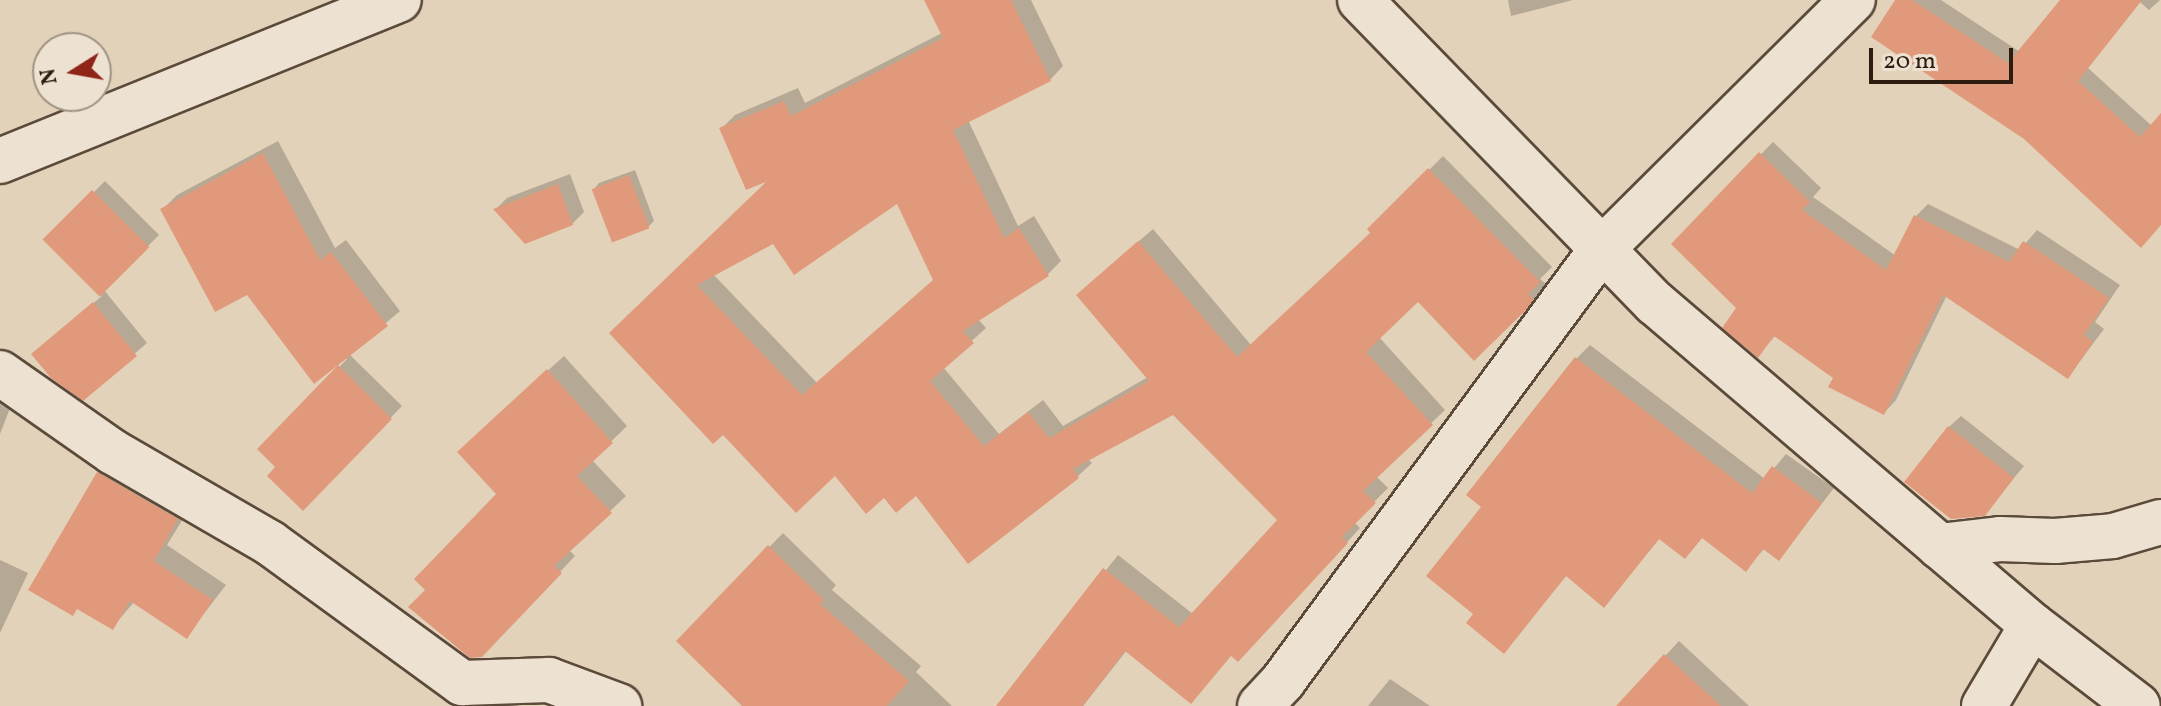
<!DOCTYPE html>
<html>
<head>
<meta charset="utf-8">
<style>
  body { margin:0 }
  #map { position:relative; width:2161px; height:706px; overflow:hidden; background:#e3d2ba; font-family:Vollkorn,serif }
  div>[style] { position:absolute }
  .shadow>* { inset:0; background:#0003 }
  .building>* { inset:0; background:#e09a7b; transform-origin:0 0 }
  .roads { filter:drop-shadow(2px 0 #5b4a3a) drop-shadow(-2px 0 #5b4a3a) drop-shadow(0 2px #5b4a3a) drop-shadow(0 -2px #5b4a3a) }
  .minor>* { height:44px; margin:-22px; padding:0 22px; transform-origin:22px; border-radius:22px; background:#ede2d2 }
  .tertiary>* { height:44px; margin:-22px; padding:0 22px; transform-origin:22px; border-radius:22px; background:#ede2d2 }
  span { translate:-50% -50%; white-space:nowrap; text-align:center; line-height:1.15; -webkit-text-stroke:7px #ede2d2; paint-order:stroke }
  .north { position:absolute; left:32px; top:32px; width:80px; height:80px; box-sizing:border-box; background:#ede2d2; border:2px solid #a19384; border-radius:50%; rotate:259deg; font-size:22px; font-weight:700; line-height:32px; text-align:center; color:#2e1c10 }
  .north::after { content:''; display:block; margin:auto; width:28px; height:36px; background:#8f2418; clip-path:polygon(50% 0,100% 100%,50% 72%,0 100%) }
  .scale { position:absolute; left:1869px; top:48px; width:144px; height:36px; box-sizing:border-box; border:4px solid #2e1c10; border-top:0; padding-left:10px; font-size:24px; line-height:28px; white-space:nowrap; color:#2e1c10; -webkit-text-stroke:6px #ede2d2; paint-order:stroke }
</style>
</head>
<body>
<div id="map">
  <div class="shadow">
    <div style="clip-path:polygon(evenodd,926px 0,1031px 0,1063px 66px,1050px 80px,968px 120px,1018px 226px,1034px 216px,1061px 261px,1048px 274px,978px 319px,986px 328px,943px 367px,999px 434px,1043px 400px,1063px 426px,1148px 377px,1093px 281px,1153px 229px,1251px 345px,1373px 232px,1370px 229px,1443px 156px,1552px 267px,1540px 279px,1546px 284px,1538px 295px,1474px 358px,1419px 300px,1379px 337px,1445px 410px,1376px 476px,1388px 488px,1354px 522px,1360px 528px,1252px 646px,1232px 654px,1127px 650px,1083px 706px,999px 706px,1118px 555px,1193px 614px,1279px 519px,1173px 412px,1088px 459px,1092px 463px,1078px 476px,968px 561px,917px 493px,884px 495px,723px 432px,612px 333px,774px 178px,722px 128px,735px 115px,798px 88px,805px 103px,942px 33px,926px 0,898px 201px,935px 279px,817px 383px,713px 274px,773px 241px,898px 201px)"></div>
    <div style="clip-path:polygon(1508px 0,1573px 0,1511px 16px)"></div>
    <div style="clip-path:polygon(1897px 0,1941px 0,2020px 52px,2062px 0,2160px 0,2149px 10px,2140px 2px,2088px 68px,2153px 127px,2161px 125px,2161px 224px)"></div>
    <div style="clip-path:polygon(278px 141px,335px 248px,346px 240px,400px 311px,349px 354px,402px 406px,303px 508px,278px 467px,260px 449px,347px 359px,247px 292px,163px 209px,177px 195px)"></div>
    <div style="clip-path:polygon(1773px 142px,1821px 188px,1813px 197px,1896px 256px,1916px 216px,1928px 204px,2020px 250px,2037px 230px,2120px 285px,2095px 322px,2104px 329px,2068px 377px,1947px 295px,1896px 400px,1884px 413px,1776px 335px,1758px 355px,1738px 308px,1674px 244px)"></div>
    <div style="clip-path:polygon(635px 170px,654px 221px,648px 227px,594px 189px,599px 183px)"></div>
    <div style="clip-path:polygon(570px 174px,584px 212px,572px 224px,496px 209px,507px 198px)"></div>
    <div style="clip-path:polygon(105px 181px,159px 235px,104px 290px,147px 343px,83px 398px,45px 343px,102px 296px,46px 240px)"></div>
    <div style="clip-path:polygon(1590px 345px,1765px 479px,1786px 454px,1834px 488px,1779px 559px,1765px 548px,1746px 569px,1703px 537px,1685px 557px,1660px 538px,1604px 605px,1567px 575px,1504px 651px,1476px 614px,1484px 507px,1576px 359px)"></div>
    <div style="clip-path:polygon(564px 356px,627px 426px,592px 460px,626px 496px,569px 550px,575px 556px,497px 639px,428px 590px,498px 494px,475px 437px)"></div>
    <div style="clip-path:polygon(0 393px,14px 398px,0 434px)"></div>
    <div style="clip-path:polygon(1961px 416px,2024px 466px,1984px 514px,1949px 427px)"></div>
    <div style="clip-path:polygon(114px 458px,192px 504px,167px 545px,226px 585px,186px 637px,134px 602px,112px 628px,78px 607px,31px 589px,99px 473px)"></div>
    <div style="clip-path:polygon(783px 533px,836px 585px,832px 590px,921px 666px,916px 672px,952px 706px,765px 706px,679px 641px)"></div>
    <div style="clip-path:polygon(0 560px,28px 573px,0 633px)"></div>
    <div style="clip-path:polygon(1679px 641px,1749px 706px,1619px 706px)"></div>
    <div style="clip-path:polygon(1390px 679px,1430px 706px,1368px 706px)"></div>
  </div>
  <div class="building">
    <div style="clip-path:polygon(evenodd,924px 0,1011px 0,1051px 81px,953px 130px,1004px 238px,1019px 228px,1049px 276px,963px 331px,974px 343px,930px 381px,984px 446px,1028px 412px,1049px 438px,1149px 381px,1076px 295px,1138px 241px,1237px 357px,1370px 233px,1367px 229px,1428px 168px,1540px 282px,1528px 294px,1534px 299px,1525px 311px,1474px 361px,1418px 302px,1366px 352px,1433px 425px,1363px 491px,1376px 503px,1342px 537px,1348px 543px,1238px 662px,1231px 656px,1191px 704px,1125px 651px,1083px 706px,996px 706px,1103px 568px,1179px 627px,1277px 520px,1173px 415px,1073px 469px,1079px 478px,968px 564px,916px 496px,896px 513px,884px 498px,866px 514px,835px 476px,796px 513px,723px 435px,713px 444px,609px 333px,766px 182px,746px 190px,719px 128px,784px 101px,791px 116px,943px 38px,924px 0,897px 204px,933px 280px,802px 395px,697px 285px,773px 244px,794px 275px,897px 204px)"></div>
    <div style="clip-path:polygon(1895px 0,1912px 0,2008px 63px,2060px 0,2142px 0,2078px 81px,2140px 137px,2161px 113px,2161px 225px,2141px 248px,2024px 139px,1871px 37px)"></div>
    <div style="clip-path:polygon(1759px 152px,1810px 202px,1802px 210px,1886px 270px,1914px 215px,2009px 262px,2023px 241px,2109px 298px,2084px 335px,2093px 342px,2068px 379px,1943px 295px,1884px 415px,1828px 387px,1833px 378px,1774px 336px,1758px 358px,1722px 328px,1736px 308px,1671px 244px)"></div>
    <div style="clip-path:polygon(263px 153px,320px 260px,331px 252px,388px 326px,314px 384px,247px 295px,215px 312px,160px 209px)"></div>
    <div style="left:629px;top:175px;width:57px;height:40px;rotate:69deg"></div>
    <div style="clip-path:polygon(558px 184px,573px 225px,525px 244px,493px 209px)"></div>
    <div style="left:92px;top:190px;width:81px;height:70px;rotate:45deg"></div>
    <div style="clip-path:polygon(93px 302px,137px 356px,83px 401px,51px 378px,31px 354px)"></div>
    <div style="clip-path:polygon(1575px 357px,1752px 493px,1772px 466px,1822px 503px,1779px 561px,1763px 549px,1746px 572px,1702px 538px,1685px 559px,1659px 539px,1604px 608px,1566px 576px,1504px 654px,1466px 623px,1473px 614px,1426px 576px,1481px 507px,1466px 495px)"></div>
    <div style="clip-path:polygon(338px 365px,392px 419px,303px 511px,267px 476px,275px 467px,257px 449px)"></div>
    <div style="clip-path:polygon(547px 369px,613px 443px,577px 476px,612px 513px,554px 566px,562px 573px,482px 657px,470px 658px,408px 607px,425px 590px,414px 579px,496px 494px,457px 452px)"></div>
    <div style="clip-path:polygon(1948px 426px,2014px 478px,1985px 516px,1951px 519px,1904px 482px)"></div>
    <div style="clip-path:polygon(97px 472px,178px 519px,154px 561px,213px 600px,187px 639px,130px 601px,113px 630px,77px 609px,73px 616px,28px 590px)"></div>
    <div style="clip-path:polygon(768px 545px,824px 600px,820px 604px,909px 681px,887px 706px,742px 706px,676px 641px)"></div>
    <div style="clip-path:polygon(1664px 654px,1721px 706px,1616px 706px)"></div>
  </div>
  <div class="roads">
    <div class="minor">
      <div style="left:1360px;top:0;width:423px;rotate:45.8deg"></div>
      <div style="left:1655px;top:303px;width:496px;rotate:40.5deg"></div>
      <div style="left:2032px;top:625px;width:133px;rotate:37.4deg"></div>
      <div style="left:0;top:373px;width:138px;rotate:35deg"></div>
      <div style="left:113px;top:452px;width:181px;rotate:30.1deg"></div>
      <div style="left:270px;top:543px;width:238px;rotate:36.1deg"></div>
      <div style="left:462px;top:683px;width:87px;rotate:-2deg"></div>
      <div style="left:549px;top:680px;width:75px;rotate:20.4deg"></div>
      <div style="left:1939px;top:546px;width:61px;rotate:-6.5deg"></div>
      <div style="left:2000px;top:539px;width:55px;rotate:2.1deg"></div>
      <div style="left:2055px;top:541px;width:58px;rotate:-4.9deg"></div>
      <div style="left:2113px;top:536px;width:50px;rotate:-16.3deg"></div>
      <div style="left:1260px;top:706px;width:34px;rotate:-47deg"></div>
      <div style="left:1283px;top:681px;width:536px;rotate:-53.58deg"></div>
      <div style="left:1601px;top:250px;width:355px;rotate:-44.8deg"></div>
      <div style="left:1984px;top:706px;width:94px;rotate:-59.3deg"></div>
    </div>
    <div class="tertiary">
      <div style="left:0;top:161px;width:430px;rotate:-22deg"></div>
    </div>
  </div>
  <div class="north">N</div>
  <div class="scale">20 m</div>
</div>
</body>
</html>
